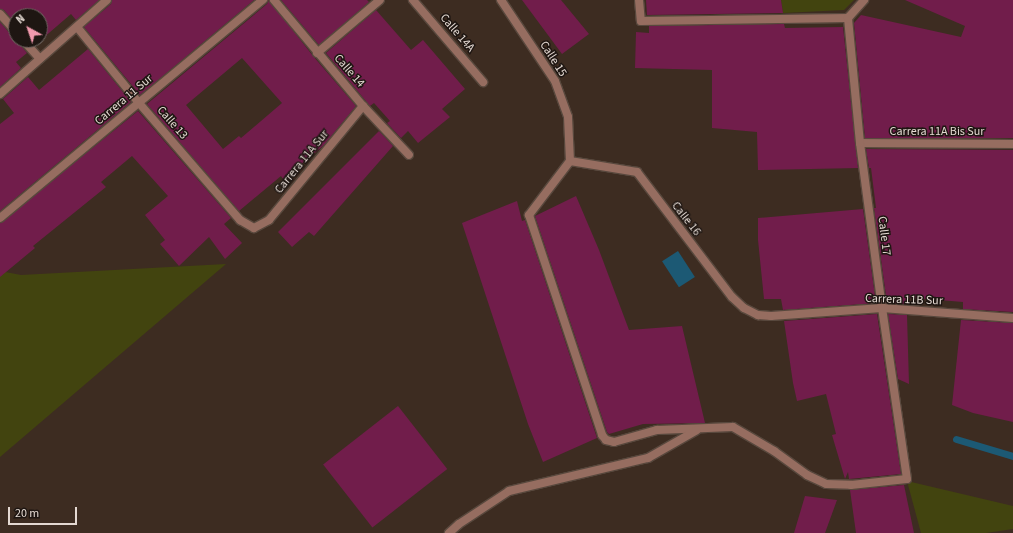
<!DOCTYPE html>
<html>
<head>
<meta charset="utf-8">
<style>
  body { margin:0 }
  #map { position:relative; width:1013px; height:533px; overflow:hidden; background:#3d2c21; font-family:"Source Sans 3",sans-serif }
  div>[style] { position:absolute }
  .green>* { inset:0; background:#42440f }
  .water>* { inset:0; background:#1c5974; transform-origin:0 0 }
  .stream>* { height:7px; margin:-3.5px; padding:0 3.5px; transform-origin:3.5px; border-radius:3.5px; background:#1c5974 }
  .building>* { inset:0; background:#711d4b; transform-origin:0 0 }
  .roads { filter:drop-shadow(1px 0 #58483d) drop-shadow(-1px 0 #58483d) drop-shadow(0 1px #58483d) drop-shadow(0 -1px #58483d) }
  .minor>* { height:8px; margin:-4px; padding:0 4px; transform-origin:4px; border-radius:4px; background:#966d60 }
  span { translate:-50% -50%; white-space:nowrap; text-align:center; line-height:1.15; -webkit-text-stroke:3px #1e1612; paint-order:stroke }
  .street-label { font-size:12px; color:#e4d9d2 }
  .north { position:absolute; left:8px; top:8px; width:40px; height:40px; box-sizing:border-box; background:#1e1612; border:1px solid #6d645f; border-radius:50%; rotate:320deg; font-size:11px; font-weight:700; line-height:16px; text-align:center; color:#e4d9d2 }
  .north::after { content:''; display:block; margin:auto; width:14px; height:18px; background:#f29aae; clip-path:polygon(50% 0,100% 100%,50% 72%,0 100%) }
  .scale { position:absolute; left:8px; top:507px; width:69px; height:18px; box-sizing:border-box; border:2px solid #e4d9d2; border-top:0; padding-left:5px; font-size:12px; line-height:14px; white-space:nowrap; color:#e4d9d2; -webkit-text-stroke:3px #1e1612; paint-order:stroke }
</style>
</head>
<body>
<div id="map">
  <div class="green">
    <div style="clip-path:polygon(781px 0,854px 0,844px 10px,783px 13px)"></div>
    <div style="clip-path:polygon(226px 264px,0 457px,0 271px,21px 275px)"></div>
    <div style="clip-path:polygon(907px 481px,1013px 506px,1013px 529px,986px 533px,921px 533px)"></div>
  </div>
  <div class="water">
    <div style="left:678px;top:251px;width:31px;height:19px;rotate:57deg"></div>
  </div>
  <div class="stream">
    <div style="left:956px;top:439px;width:59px;rotate:16.6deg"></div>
  </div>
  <div class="building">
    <div style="clip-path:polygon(0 0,99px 0,76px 20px,71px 14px,35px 45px,30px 40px,40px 40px,40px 16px,16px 16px,16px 24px,4px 10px,0 9px)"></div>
    <div style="clip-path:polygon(112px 0,254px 0,140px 95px,84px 27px,111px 4px)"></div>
    <div style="clip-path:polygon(evenodd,269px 0,313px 56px,356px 106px,323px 146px,283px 179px,281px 176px,239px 211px,147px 104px,267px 4px,269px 0,242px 58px,282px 103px,241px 138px,239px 136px,223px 149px,186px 105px,242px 58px)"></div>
    <div style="clip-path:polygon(281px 0,367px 0,369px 2px,319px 45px)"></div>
    <div style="clip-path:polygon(522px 0,561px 0,589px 34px,562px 54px)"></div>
    <div style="clip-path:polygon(646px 0,781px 0,783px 13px,647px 15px)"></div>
    <div style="clip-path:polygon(905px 0,1013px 0,1013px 138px,865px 138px,854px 23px,861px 15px,961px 37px,965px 26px)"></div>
    <div style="clip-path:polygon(376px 10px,411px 50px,423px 40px,465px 89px,442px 109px,450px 117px,418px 143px,408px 131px,401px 138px,387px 123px,390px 121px,374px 103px,370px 106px,326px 53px)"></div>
    <div style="clip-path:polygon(0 22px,12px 36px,16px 37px,16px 40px,27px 53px,16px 62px,21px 68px,0 87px)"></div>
    <div style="clip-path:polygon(784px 24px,785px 28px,843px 27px,858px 168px,758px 170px,757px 132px,712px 128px,712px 70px,635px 68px,636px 32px,649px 33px,649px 26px)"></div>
    <div style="clip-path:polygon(88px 49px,131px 102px,0 211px,0 124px,14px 113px,3px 99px,28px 77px,39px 90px)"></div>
    <div style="clip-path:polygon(138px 111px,231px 218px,224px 224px,242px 243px,225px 259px,209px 237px,179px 266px,160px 244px,165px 240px,145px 215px,168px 196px,132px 156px,101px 182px,106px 187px,33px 246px,35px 248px,0 277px,0 223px)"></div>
    <div style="clip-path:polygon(379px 131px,393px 146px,314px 236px,309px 232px,292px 247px,278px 232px)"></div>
    <div style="clip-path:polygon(866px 149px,1013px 150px,1013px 312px,963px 309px,963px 302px,927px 299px,906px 298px,907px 304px,887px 303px,874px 208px,876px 208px,871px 168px,869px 168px)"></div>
    <div style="clip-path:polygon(576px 196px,599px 250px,629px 330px,682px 326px,705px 423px,643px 424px,609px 434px,607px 432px,535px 216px)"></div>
    <div style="clip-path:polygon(517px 201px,522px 221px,525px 220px,597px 438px,543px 462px,528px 424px,462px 223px)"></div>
    <div style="clip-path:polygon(863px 209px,876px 303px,783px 310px,781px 299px,764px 299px,758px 240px,758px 218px)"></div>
    <div style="clip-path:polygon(877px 314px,901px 474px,849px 479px,848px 472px,845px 479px,832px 435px,836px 434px,826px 394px,797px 401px,793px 383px,784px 321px)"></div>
    <div style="clip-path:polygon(888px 314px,907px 315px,909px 384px,898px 379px)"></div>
    <div style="clip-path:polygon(961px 320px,1013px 323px,1013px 422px,973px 413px,952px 405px)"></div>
    <div style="left:398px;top:406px;width:80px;height:95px;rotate:52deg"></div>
    <div style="clip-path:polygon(904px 485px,914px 533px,856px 533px,850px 490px)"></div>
    <div style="clip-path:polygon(805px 496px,837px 500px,825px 533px,794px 533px)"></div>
  </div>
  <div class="roads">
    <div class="minor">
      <div style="left:274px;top:0;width:138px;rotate:50deg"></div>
      <div style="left:363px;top:106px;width:67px;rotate:46.8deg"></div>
      <div style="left:413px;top:0;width:108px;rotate:49.5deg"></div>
      <div style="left:501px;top:0;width:97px;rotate:56.3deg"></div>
      <div style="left:555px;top:81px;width:38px;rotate:70deg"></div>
      <div style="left:568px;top:117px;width:44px;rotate:87.4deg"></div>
      <div style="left:639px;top:0;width:21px;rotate:85deg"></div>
      <div style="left:641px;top:21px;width:207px;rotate:-0.8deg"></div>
      <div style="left:0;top:14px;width:24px;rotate:48deg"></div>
      <div style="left:77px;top:27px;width:98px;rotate:50.8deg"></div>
      <div style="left:139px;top:103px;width:155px;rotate:49.2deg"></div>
      <div style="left:240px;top:220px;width:16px;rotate:30deg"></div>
      <div style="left:254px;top:228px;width:17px;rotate:-28deg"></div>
      <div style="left:269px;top:220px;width:148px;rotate:-50.5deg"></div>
      <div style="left:23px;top:40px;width:25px;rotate:48deg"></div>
      <div style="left:317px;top:53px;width:82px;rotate:-40.1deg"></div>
      <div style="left:0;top:94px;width:142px;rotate:-41.3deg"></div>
      <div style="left:860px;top:143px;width:153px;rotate:0.4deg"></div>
      <div style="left:570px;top:161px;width:68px;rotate:127.2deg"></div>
      <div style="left:529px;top:215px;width:232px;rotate:71.6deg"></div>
      <div style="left:602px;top:435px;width:6px;rotate:51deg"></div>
      <div style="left:606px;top:440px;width:8px;rotate:14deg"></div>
      <div style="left:614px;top:442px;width:45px;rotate:-15.6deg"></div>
      <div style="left:657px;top:430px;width:76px;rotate:-2.3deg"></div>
      <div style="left:733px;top:427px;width:48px;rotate:30.3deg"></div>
      <div style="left:774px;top:451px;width:41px;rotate:36deg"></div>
      <div style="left:807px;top:475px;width:21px;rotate:25deg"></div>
      <div style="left:826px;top:484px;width:25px;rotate:2deg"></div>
      <div style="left:851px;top:485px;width:56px;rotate:-6.1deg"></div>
      <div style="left:907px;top:479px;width:173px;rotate:-98.3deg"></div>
      <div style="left:882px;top:308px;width:166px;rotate:-97.6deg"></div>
      <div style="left:860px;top:143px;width:126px;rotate:-95.5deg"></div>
      <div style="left:848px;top:18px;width:24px;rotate:-48deg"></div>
      <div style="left:570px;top:161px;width:68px;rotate:9.3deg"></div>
      <div style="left:637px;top:172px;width:157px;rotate:52.8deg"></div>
      <div style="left:732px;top:297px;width:16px;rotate:43deg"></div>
      <div style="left:744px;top:308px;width:16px;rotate:27deg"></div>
      <div style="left:758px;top:315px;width:13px;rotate:4deg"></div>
      <div style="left:771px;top:316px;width:111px;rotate:-4.1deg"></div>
      <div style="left:882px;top:308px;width:131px;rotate:4.4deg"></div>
      <div style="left:0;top:218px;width:342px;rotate:-39.7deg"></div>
      <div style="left:449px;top:533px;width:13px;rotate:-42deg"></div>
      <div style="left:459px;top:524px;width:60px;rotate:-33.4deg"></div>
      <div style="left:509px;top:491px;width:143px;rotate:-13.4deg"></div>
      <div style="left:648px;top:458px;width:56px;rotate:-29.7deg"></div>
    </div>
  </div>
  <div class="street-label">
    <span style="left:457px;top:33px;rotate:49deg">Calle 14A</span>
    <span style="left:553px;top:59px;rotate:57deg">Calle 15</span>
    <span style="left:349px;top:71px;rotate:49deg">Calle 14</span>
    <span style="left:124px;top:100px;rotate:-40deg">Carrera 11 Sur</span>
    <span style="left:172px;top:123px;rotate:49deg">Calle 13</span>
    <span style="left:937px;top:132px">Carrera 11A Bis Sur</span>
    <span style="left:302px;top:162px;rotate:-51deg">Carrera 11A Sur</span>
    <span style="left:686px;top:219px;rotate:52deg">Calle 16</span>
    <span style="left:884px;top:236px;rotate:83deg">Calle 17</span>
    <span style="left:904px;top:300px;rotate:2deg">Carrera 11B Sur</span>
  </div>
  <div class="north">N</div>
  <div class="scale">20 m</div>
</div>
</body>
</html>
